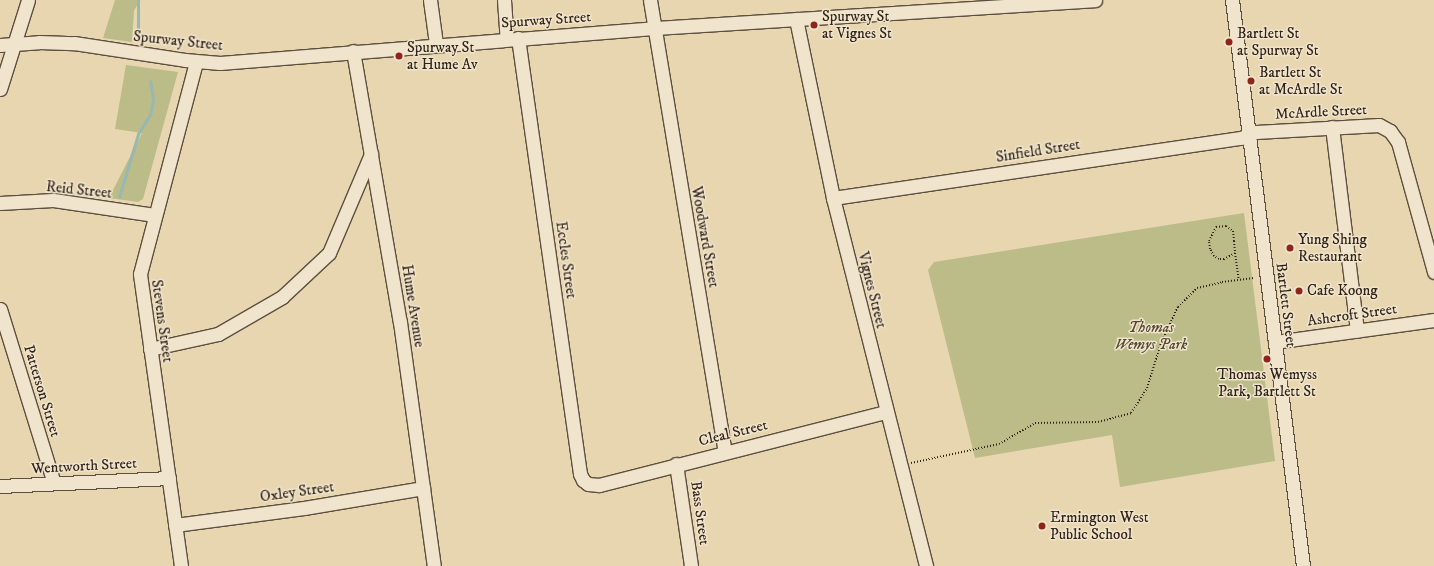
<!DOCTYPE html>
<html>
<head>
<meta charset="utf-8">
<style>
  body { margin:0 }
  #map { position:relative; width:1434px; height:566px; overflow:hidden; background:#e8d6b1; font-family:"IM FELL DW Pica",serif }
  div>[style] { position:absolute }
  .green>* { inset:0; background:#bbbc88 }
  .stream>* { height:3px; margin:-1.5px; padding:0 1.5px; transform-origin:1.5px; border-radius:1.5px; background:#98b8b2 }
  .path>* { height:2px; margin-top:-1px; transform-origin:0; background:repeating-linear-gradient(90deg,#2f2217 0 1px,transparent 0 3px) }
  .roads { filter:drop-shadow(1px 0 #5d4f3e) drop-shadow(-1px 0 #5d4f3e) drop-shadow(0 1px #5d4f3e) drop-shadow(0 -1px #5d4f3e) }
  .minor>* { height:13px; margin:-6.5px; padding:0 6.5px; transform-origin:6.5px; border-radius:6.5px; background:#f0e4cc }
  .dots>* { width:11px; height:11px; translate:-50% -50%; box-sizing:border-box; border:2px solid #f0e4cc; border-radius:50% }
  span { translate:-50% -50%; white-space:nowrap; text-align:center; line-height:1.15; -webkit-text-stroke:3px #f0e4cc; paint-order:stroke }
  .poi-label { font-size:15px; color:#2f2217 }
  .left { translate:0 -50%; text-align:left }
  .street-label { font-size:15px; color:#2f2217 }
  .park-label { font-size:15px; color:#524833; font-style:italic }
</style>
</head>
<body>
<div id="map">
  <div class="green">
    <div style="clip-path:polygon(115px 0,140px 0,134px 11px,132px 42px,103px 38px)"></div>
    <div style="clip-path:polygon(126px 65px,178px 72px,143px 199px,138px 202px,109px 198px,142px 133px,115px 129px)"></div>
    <div style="clip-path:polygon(1244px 213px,1275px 461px,1120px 487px,1112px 435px,975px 458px,928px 270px,934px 262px)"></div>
  </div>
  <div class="stream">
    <div style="left:138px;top:0;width:34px;rotate:90deg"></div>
    <div style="left:119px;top:197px;width:66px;rotate:-73.2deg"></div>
    <div style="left:138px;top:134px;width:22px;rotate:-58deg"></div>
    <div style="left:150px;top:115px;width:16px;rotate:-79deg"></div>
    <div style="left:153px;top:99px;width:18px;rotate:-99deg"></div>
  </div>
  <div class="path">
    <div style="left:1235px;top:253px;width:13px;rotate:151deg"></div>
    <div style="left:1224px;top:259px;width:5px;rotate:180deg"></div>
    <div style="left:1219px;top:259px;width:6px;rotate:-149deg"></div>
    <div style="left:1214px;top:256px;width:8px;rotate:-120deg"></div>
    <div style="left:1210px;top:249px;width:8px;rotate:-97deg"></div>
    <div style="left:1209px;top:241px;width:16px;rotate:-63deg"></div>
    <div style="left:1216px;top:227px;width:10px;rotate:-6deg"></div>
    <div style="left:1226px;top:226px;width:9px;rotate:36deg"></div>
    <div style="left:1233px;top:231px;width:10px;rotate:84deg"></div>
    <div style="left:1234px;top:241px;width:12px;rotate:85deg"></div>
    <div style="left:1235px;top:253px;width:27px;rotate:82deg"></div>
    <div style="left:911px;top:463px;width:90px;rotate:-12.2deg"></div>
    <div style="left:999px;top:444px;width:42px;rotate:-30.3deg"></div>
    <div style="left:1035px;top:423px;width:63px;rotate:-0.9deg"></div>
    <div style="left:1098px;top:422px;width:34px;rotate:-15deg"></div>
    <div style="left:1131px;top:413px;width:30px;rotate:-57deg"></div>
    <div style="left:1147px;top:388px;width:47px;rotate:-72.7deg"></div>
    <div style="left:1161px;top:343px;width:40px;rotate:-65deg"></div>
    <div style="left:1178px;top:307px;width:27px;rotate:-45deg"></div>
    <div style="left:1197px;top:288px;width:26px;rotate:-13deg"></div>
    <div style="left:1222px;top:282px;width:32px;rotate:-7deg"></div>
  </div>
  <div class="roads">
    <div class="minor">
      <div style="left:430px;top:0;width:44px;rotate:82.2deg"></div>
      <div style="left:504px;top:0;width:39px;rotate:86deg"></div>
      <div style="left:650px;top:0;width:457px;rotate:80.6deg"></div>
      <div style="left:1232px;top:0;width:570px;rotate:82.85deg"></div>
      <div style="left:796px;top:19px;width:183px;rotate:78.3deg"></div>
      <div style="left:833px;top:198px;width:380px;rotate:75.8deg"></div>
      <div style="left:518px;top:38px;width:440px;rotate:81.9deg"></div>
      <div style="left:580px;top:474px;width:7px;rotate:63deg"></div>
      <div style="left:583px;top:480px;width:6px;rotate:39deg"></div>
      <div style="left:588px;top:484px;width:11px;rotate:5deg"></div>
      <div style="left:599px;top:485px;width:295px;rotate:-14.3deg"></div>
      <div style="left:0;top:45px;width:39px;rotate:-4deg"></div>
      <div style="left:39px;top:42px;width:35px;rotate:2deg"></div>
      <div style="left:74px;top:43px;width:112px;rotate:8.7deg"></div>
      <div style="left:185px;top:60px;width:35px;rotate:5deg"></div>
      <div style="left:220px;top:63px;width:435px;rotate:-4.6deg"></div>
      <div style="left:654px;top:28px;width:442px;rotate:-3.6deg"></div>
      <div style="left:353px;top:51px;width:275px;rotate:80.2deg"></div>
      <div style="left:400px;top:322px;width:246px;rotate:82.1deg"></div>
      <div style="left:0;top:89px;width:93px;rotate:-72.5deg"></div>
      <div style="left:1332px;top:127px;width:205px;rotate:83deg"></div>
      <div style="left:833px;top:198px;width:412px;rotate:-8.4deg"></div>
      <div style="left:1241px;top:138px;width:16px;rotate:-22deg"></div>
      <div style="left:1256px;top:132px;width:123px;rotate:-3.3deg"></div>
      <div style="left:1379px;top:125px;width:13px;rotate:29deg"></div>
      <div style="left:1390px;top:131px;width:14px;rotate:54deg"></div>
      <div style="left:1398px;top:142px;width:135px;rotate:74.5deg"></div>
      <div style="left:0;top:203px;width:53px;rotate:-3.2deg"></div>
      <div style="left:53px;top:200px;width:103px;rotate:8.4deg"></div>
      <div style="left:0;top:309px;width:182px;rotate:72.8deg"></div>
      <div style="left:1275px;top:342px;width:161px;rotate:-7.9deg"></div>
      <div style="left:150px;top:349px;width:70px;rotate:-12.4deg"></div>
      <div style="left:218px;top:334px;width:74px;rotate:-30deg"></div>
      <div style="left:282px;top:297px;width:64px;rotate:-43.1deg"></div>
      <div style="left:329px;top:253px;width:108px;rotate:-67deg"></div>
      <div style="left:676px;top:464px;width:103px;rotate:81.6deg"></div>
      <div style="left:0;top:486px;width:169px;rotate:-2.7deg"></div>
      <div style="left:175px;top:525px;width:130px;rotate:-7.5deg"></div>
      <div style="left:304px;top:508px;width:121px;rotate:-9.5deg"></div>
      <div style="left:181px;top:566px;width:295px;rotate:-98deg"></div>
      <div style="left:140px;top:274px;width:219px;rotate:-75.2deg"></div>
    </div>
  </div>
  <div class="dots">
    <div style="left:814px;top:25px;background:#8f2418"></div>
    <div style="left:1229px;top:42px;background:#8f2418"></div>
    <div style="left:399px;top:56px;background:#8f2418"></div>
    <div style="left:1251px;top:81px;background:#8f2418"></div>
    <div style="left:1290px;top:248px;background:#8f2418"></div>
    <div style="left:1299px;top:291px;background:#8f2418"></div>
    <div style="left:1267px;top:359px;background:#8f2418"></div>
    <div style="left:1042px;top:526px;background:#8f2418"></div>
  </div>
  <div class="poi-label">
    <span class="left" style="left:822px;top:25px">Spurway St<br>at Vignes St</span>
    <span class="left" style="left:1237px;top:42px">Bartlett St<br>at Spurway St</span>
    <span class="left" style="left:407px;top:56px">Spurway St<br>at Hume Av</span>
    <span class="left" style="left:1259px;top:81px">Bartlett St<br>at McArdle St</span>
    <span class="left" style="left:1298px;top:248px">Yung Shing<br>Restaurant</span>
    <span class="left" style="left:1307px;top:291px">Cafe Koong</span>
    <span style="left:1267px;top:383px">Thomas Wemyss<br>Park, Bartlett St</span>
    <span class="left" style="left:1050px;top:526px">Ermington West<br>Public School</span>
  </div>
  <div class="street-label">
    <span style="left:546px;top:20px;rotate:-4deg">Spurway Street</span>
    <span style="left:178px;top:41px;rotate:6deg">Spurway Street</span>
    <span style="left:1321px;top:112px;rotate:-3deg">McArdle Street</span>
    <span style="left:1038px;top:151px;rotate:-9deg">Sinfield Street</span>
    <span style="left:79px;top:190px;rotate:6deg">Reid Street</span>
    <span style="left:705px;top:237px;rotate:80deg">Woodward Street</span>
    <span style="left:566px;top:260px;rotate:82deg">Eccles Street</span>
    <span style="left:872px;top:290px;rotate:76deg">Vignes Street</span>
    <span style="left:1286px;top:305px;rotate:83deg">Bartlett Street</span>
    <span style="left:413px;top:306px;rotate:81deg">Hume Avenue</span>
    <span style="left:1352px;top:315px;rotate:-8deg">Ashcroft Street</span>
    <span style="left:162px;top:321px;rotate:82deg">Stevens Street</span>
    <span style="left:42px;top:391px;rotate:73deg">Patterson Street</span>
    <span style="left:733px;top:433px;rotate:-14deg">Cleal Street</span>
    <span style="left:84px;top:466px;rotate:-3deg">Wentworth Street</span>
    <span style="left:297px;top:492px;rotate:-8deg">Oxley Street</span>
    <span style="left:700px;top:513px;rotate:82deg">Bass Street</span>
  </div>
  <div class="park-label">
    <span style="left:1151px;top:336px">Thomas<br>Wemys Park</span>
  </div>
</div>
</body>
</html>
